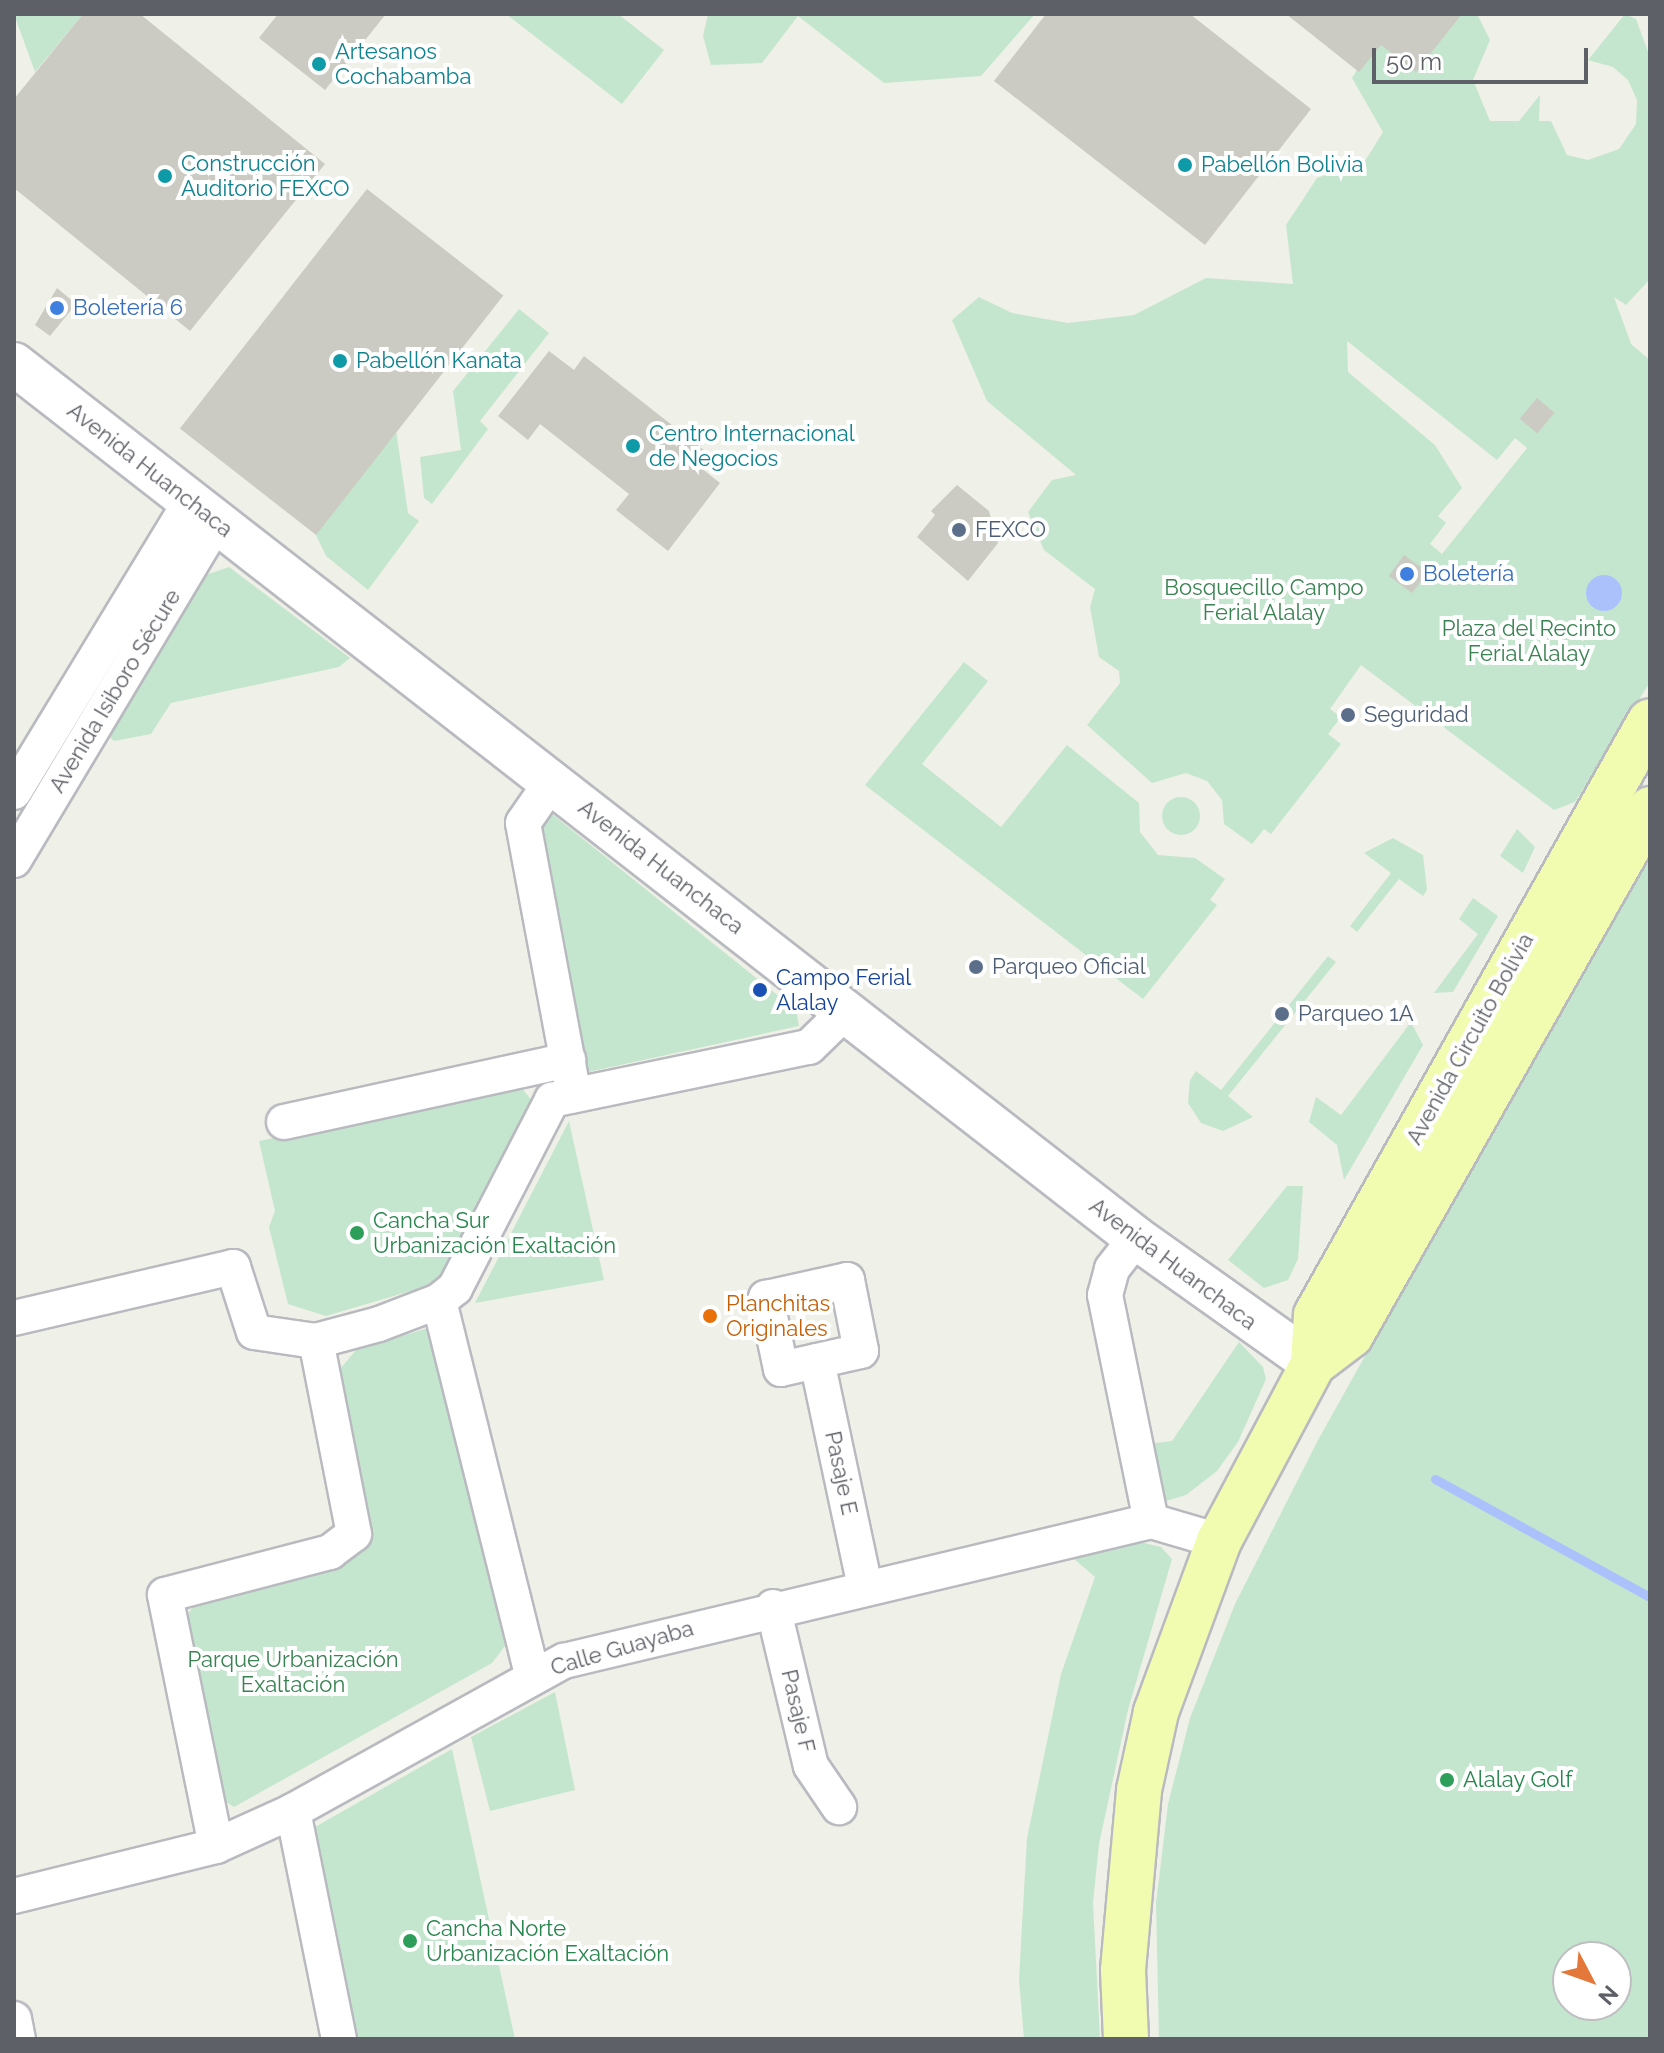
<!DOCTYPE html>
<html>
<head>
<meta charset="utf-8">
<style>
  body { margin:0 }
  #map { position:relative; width:1664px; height:2053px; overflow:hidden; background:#eff0e7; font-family:Raleway,sans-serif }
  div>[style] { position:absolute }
  .green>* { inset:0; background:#c5e6ce }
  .round { border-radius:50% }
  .water>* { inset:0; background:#abc1fc }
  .stream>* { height:9px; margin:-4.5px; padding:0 4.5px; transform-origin:4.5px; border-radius:4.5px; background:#abc1fc }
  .building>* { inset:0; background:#cbcbc3; transform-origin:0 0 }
  .roads { filter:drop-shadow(2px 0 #b9bac0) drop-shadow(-2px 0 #b9bac0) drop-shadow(0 2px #b9bac0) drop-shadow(0 -2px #b9bac0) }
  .minor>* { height:34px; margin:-17px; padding:0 17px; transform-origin:17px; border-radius:17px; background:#fff }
  .tertiary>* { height:42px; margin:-21px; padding:0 21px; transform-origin:21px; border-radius:21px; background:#fff }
  .primary>* { height:44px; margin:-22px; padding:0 22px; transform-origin:22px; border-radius:22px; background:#f2fcb0 }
  .dots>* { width:22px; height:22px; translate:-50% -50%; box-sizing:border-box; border:4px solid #fff; border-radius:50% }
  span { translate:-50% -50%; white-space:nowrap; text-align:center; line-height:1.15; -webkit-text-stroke:8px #fff; paint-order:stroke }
  .culture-label { font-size:22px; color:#0d838f }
  .left { translate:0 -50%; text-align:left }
  .shop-label { font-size:22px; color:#366cbe }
  .street-label { font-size:22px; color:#5e6067 }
  .service-label { font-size:22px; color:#4e5e75 }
  .park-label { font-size:22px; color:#398352 }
  .transit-label { font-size:22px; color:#164399 }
  .leisure-label { font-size:22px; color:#27864d }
  .food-label { font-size:22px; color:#c56008 }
  .frame { position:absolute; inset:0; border:16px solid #5e6067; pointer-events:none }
  .north { position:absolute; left:1552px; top:1941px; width:80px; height:80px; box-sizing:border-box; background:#fff; border:2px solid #bfbfc2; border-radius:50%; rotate:131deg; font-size:22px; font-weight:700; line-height:32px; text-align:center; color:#5e6067 }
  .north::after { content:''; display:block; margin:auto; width:28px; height:36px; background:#e3783a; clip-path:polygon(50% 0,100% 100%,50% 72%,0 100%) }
  .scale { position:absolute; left:1372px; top:48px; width:216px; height:36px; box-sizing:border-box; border:4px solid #5e6067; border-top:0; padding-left:10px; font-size:24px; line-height:28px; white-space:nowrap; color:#5e6067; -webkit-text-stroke:6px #fff; paint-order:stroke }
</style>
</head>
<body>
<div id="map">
  <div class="green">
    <div style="clip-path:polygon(14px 14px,83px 14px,35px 72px)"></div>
    <div style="clip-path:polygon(506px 14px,618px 14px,664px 50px,622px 104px)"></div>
    <div style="clip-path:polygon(708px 14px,1035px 14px,981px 76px,884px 83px,798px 16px,762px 63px,711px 65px,703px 36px)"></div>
    <div style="clip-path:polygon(evenodd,1391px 14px,1477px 14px,1490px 40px,1473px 80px,1490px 121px,1519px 121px,1540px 95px,1539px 121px,1551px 121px,1567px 155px,1588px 160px,1619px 149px,1636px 124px,1637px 100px,1628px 80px,1613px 67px,1588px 60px,1625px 14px,1636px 19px,1650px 57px,1650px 279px,1626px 305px,1614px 297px,1631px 344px,1650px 360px,1650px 682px,1575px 802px,1554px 810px,1361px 665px,1330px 709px,1341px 717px,1328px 734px,1341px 744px,1271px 834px,1264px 829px,1252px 844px,1224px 824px,1222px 800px,1207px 781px,1186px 773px,1152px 783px,1087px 725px,1120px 683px,1119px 671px,1099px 657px,1090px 607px,1095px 589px,1044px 550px,1028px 512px,1052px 480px,1076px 475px,987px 401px,952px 320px,979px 297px,1012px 313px,1068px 323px,1134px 315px,1206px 278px,1293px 284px,1286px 225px,1317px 178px,1365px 161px,1383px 132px,1352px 78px,1391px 14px,1347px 341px,1497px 460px,1515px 438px,1527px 448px,1442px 554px,1430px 544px,1446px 523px,1438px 516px,1462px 488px,1435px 445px,1348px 372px,1347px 341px)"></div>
    <div style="clip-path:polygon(519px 309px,549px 333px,480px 421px,488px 429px,432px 504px,424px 498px,420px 457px,461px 450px,453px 391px)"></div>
    <div style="clip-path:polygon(396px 430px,408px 513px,419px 521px,368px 590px,326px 556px,315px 533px)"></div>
    <div style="clip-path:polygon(229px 567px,350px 658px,339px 667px,171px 703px,151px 734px,114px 741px,108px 735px,206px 575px)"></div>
    <div style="clip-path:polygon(964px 662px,988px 681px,922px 764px,1001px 827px,1067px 745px,1139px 803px,1140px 832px,1158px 855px,1195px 858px,1225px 879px,1210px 900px,1217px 905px,1143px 999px,865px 785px)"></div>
    <div class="round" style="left:1162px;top:797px;width:38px;height:38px"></div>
    <div style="clip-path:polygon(541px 814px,552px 814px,796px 1010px,799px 1026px,588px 1072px,582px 1066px,534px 823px)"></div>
    <div style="clip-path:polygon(1517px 829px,1535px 847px,1523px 873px,1500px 856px)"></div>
    <div style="clip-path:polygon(1393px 838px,1423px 855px,1427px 890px,1423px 896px,1399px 879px,1357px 932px,1350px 926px,1391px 873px,1364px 853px)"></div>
    <div style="clip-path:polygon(evenodd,1650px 846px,1650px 2039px,1159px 2039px,1156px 1903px,1168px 1804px,1190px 1718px,1235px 1604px,1318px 1440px,1650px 846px,1568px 1957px,1616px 1957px,1616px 2005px,1568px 2005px,1568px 1957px)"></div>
    <div style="clip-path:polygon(1473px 898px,1498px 916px,1453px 992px,1434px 993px,1478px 934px,1459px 919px)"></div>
    <div style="clip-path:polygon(1328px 956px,1336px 962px,1228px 1096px,1253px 1117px,1223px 1131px,1201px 1123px,1188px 1103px,1190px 1080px,1196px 1071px,1221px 1090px)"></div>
    <div style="clip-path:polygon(1411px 1022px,1423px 1045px,1344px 1180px,1337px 1145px,1309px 1122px,1316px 1097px,1341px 1115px)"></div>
    <div style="clip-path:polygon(521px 1087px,533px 1102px,447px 1272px,424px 1287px,326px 1316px,288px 1304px,269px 1227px,275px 1211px,259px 1141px)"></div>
    <div style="clip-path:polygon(569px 1121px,604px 1280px,475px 1303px)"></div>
    <div style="clip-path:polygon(1287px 1186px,1303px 1186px,1298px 1259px,1288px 1280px,1264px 1288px,1228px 1260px)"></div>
    <div style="clip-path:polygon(428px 1328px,505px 1646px,492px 1663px,234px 1807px,223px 1800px,185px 1618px,197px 1601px,334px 1566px,365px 1549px,369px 1541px,335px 1375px,356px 1350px)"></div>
    <div style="clip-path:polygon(1239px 1342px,1263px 1367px,1266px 1379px,1238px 1442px,1217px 1471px,1186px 1495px,1159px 1503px,1149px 1444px,1172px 1441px)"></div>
    <div style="clip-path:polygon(1140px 1542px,1161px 1547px,1172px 1559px,1128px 1710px,1099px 1844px,1093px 1903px,1100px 2039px,1024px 2039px,1019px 1979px,1027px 1838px,1061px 1674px,1095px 1577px,1066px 1552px)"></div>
    <div style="clip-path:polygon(555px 1692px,575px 1790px,490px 1811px,471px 1737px)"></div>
    <div style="clip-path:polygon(452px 1749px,515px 2039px,353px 2039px,308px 1831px)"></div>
  </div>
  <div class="water">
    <div class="round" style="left:1586px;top:575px;width:36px;height:36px"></div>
  </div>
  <div class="stream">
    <div style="left:1435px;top:1479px;width:245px;rotate:28.8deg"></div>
  </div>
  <div class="building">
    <div style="clip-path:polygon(83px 14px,140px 14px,325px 164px,190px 331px,14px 188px,14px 99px)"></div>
    <div style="clip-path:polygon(278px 14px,386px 14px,325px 90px,259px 38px)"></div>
    <div style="clip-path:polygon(1046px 14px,1190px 14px,1311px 109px,1205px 245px,994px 81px)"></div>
    <div style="clip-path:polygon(1286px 14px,1462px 14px,1416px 72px,1381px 45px,1359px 72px)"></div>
    <div style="left:367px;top:189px;width:173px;height:304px;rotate:38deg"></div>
    <div style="clip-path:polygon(57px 288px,76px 304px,50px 336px,35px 325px)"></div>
    <div style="clip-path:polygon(549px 351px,574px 370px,584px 356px,705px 451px,695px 463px,720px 483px,668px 551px,616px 510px,629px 494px,540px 424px,528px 440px,498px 416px)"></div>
    <div style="left:1537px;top:398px;width:23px;height:27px;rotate:40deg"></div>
    <div style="clip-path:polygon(957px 485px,989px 511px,998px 543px,968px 581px,917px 537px,935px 515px,931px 511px)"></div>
    <div style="left:1404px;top:555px;width:29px;height:26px;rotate:36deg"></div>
  </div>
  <div class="roads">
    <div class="minor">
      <div style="left:552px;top:781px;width:51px;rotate:124.6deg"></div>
      <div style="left:523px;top:823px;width:277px;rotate:79.4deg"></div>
      <div style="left:14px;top:792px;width:341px;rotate:-58.7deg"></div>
      <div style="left:14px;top:860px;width:395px;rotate:-59.1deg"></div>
      <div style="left:284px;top:1122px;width:291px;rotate:-12.3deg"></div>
      <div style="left:1136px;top:1238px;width:39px;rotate:128deg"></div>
      <div style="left:1112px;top:1269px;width:27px;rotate:105deg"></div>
      <div style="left:1105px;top:1295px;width:231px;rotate:78.5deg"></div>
      <div style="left:847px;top:1280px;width:72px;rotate:78.8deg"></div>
      <div style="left:861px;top:1351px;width:82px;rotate:167.3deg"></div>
      <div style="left:781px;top:1369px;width:73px;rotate:-101.9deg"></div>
      <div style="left:766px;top:1298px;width:83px;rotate:-12.5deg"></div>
      <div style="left:439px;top:1301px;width:385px;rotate:76deg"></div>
      <div style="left:14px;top:1318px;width:225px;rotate:-13.1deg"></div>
      <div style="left:233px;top:1267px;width:68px;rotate:72.1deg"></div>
      <div style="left:254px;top:1332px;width:63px;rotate:8.3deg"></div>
      <div style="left:316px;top:1341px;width:65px;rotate:-15.1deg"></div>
      <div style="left:379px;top:1324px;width:64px;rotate:-21deg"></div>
      <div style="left:439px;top:1301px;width:21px;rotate:-39deg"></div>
      <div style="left:455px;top:1288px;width:212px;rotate:-62.7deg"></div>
      <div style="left:552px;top:1100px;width:262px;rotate:-11.7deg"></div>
      <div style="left:809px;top:1047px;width:52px;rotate:-44.2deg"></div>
      <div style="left:817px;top:1361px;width:230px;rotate:78deg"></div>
      <div style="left:773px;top:1607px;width:163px;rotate:76.6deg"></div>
      <div style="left:811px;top:1766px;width:50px;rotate:55.7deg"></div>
      <div style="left:293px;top:1811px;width:233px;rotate:78.6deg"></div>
      <div style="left:216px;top:1846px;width:256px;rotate:-101.5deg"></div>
      <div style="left:165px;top:1595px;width:171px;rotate:-14.6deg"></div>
      <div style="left:330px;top:1552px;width:30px;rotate:-37deg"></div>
      <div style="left:354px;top:1534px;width:197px;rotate:-101.1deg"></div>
      <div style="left:14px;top:1896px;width:208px;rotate:-13.9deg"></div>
      <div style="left:216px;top:1846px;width:85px;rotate:-24.4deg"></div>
      <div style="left:293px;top:1811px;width:310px;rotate:-29deg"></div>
      <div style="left:564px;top:1661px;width:603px;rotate:-13.41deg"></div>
      <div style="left:1151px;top:1521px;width:71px;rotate:16.4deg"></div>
      <div style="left:14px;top:2019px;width:20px;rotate:79deg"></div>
    </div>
    <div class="tertiary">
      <div style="left:14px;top:364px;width:1422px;rotate:37.92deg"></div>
      <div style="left:1136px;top:1238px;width:217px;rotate:35.4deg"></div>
    </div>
    <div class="primary">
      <div style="left:1313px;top:1364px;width:49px;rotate:-86.5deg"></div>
      <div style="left:1316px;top:1315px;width:681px;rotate:-60.65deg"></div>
      <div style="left:1126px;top:2039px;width:69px;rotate:-92.5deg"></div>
      <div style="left:1123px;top:1970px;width:181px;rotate:-84.9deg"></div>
      <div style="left:1139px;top:1790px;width:80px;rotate:-77.7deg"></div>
      <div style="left:1156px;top:1712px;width:182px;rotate:-69.8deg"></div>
      <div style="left:1219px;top:1541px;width:200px;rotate:-62deg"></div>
      <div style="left:1313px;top:1364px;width:48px;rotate:-37.3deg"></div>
      <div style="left:1351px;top:1335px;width:605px;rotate:-60.38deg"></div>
    </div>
  </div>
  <div class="dots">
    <div style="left:319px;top:64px;background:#0f9aa8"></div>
    <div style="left:1185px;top:165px;background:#0f9aa8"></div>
    <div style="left:165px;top:176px;background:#0f9aa8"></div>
    <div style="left:57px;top:308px;background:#3f7fe0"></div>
    <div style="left:340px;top:361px;background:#0f9aa8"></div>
    <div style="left:633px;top:446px;background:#0f9aa8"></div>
    <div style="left:959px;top:530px;background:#5c6f8a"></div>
    <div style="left:1407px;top:574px;background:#3f7fe0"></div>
    <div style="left:1348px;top:715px;background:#5c6f8a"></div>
    <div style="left:976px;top:967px;background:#5c6f8a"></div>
    <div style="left:760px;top:990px;background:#1a4fb4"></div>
    <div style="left:1282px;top:1014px;background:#5c6f8a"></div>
    <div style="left:357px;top:1233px;background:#2e9e5b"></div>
    <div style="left:710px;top:1316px;background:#e8710a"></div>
    <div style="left:1447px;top:1780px;background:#2e9e5b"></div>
    <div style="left:410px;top:1941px;background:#2e9e5b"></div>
  </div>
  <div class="culture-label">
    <span class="left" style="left:335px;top:64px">Artesanos<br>Cochabamba</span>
    <span class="left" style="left:181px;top:176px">Construcción<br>Auditorio FEXCO</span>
    <span class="left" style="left:1201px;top:165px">Pabellón Bolivia</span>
    <span class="left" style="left:356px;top:361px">Pabellón Kanata</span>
    <span class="left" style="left:649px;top:446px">Centro Internacional<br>de Negocios</span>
  </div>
  <div class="shop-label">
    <span class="left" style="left:73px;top:308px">Boletería 6</span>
    <span class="left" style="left:1423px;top:574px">Boletería</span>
  </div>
  <div class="street-label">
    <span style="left:150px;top:470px;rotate:38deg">Avenida Huanchaca</span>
    <span style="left:115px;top:691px;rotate:-59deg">Avenida Isiboro Sécure</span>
    <span style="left:661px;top:867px;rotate:38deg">Avenida Huanchaca</span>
    <span style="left:1470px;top:1039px;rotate:-61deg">Avenida Circuito Bolivia</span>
    <span style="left:1173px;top:1264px;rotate:37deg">Avenida Huanchaca</span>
    <span style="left:841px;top:1473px;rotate:78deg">Pasaje E</span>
    <span style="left:622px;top:1648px;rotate:-16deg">Calle Guayaba</span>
    <span style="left:798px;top:1711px;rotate:77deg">Pasaje F</span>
  </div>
  <div class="service-label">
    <span class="left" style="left:975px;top:530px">FEXCO</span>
    <span class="left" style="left:1364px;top:715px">Seguridad</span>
    <span class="left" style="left:992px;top:967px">Parqueo Oficial</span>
    <span class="left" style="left:1298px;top:1014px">Parqueo 1A</span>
  </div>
  <div class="park-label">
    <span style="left:1264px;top:600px">Bosquecillo Campo<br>Ferial Alalay</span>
    <span style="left:1529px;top:641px">Plaza del Recinto<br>Ferial Alalay</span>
    <span style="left:293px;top:1672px">Parque Urbanización<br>Exaltación</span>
  </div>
  <div class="transit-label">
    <span class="left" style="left:776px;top:990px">Campo Ferial<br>Alalay</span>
  </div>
  <div class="leisure-label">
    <span class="left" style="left:373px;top:1233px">Cancha Sur<br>Urbanización Exaltación</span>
    <span class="left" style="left:1463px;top:1780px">Alalay Golf</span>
    <span class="left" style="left:426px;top:1941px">Cancha Norte<br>Urbanización Exaltación</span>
  </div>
  <div class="food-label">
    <span class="left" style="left:726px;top:1316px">Planchitas<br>Originales</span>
  </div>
  <div class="frame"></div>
  <div class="north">N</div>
  <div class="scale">50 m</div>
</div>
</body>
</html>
